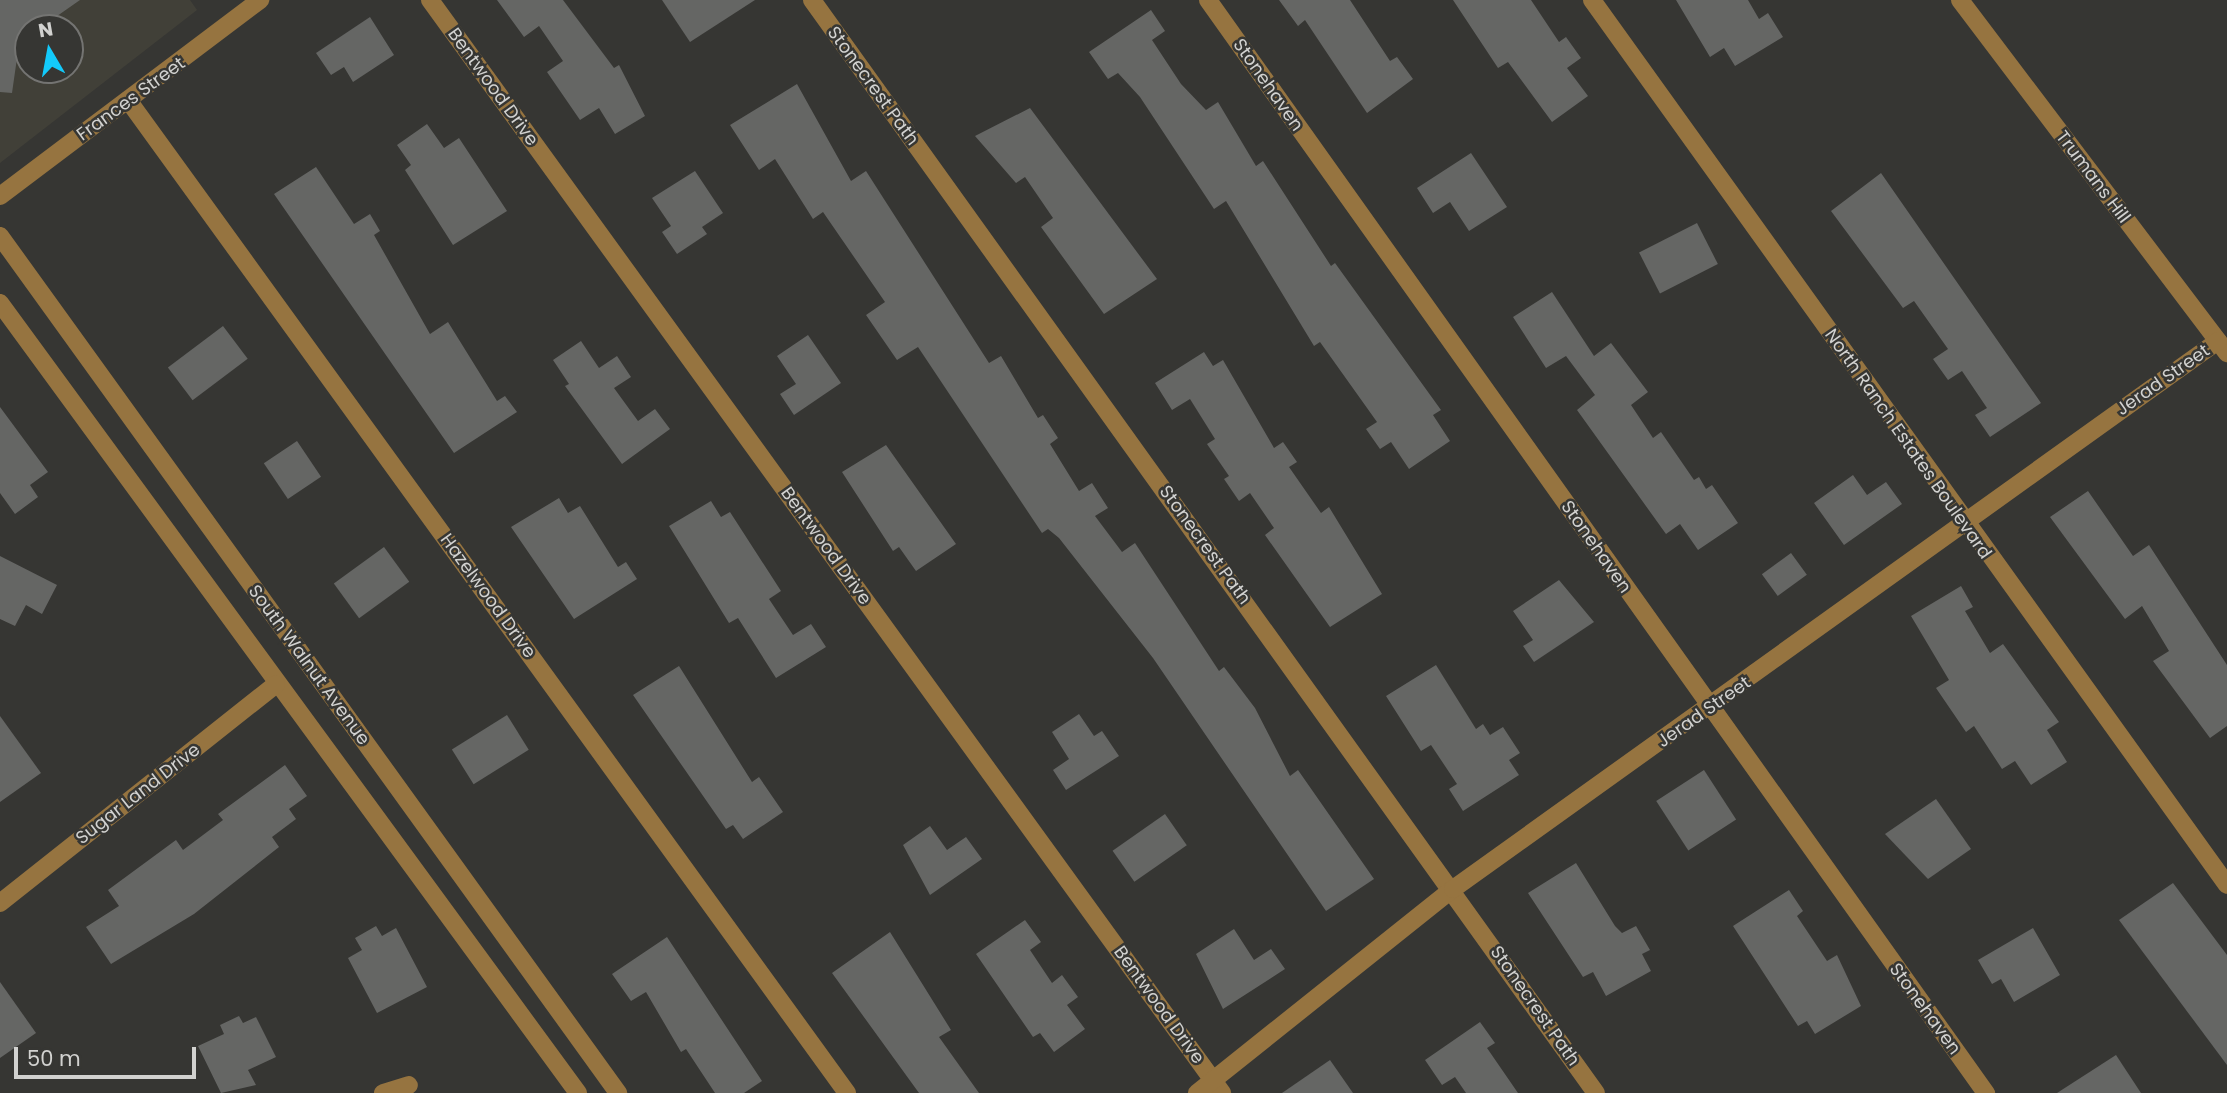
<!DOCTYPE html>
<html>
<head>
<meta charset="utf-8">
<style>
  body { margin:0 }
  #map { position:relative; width:2227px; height:1093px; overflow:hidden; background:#363633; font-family:Poppins,sans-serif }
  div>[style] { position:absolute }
  .built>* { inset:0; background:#414038 }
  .building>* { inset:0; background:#656664; transform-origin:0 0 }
  .minor>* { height:18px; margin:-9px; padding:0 9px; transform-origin:9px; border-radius:9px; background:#967440 }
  span { translate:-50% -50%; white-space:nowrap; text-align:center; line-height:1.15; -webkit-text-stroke:5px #363633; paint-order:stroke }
  .street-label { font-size:18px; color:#d2d2d0 }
  .north { position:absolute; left:14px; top:14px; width:70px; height:70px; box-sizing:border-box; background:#363633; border:2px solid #747472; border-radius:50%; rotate:350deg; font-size:19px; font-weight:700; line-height:28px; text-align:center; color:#d2d2d0 }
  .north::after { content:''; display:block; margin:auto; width:24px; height:32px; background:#13cafb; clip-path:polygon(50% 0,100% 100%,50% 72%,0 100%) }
  .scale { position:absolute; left:14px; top:1047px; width:182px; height:32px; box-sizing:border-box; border:4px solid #d2d2d0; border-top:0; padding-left:9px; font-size:21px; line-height:24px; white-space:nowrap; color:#d2d2d0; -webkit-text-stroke:5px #363633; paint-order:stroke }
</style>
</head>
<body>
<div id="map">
  <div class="built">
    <div style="clip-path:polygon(evenodd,0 0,190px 0,197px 10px,0 163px,0 0,28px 28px,70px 28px,70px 70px,28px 70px,28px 28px)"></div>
  </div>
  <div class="building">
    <div style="clip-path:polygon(0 0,80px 0,40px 28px,28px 28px,19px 44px,12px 93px,0 92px)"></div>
    <div style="clip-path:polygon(497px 0,563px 0,614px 68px,619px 65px,645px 116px,615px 134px,599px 108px,580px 120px,547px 72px,563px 61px,539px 26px,524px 37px)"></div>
    <div style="clip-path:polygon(662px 0,755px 0,690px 42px)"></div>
    <div style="clip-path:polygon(1279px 0,1350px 0,1390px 61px,1397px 57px,1413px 79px,1367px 113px,1305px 20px,1298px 26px)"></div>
    <div style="clip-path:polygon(1453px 0,1531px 0,1559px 42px,1566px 37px,1581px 58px,1567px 68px,1588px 96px,1552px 122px,1508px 62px,1498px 68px)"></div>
    <div style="clip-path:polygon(1676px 0,1748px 0,1759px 19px,1768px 13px,1783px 37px,1735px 66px,1724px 48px,1710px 57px)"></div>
    <div style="clip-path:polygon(1151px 10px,1165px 31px,1152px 40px,1181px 84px,1206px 110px,1218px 102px,1256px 166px,1263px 161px,1331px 266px,1335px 263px,1441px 410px,1433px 415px,1450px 441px,1409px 469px,1391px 442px,1380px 449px,1366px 429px,1377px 422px,1320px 342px,1314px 346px,1226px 201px,1214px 209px,1140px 97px,1118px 73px,1108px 79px,1089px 52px)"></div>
    <div style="clip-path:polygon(370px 17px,394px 55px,353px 82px,344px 67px,331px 75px,316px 53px)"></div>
    <div style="clip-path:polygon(797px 84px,851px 181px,866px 171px,989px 363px,1001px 356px,1038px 418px,1043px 415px,1058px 438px,1050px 444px,1079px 491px,1092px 483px,1108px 508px,1095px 516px,1122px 552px,1135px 543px,1219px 671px,1224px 667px,1255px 708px,1290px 776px,1298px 770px,1374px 879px,1326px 911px,1153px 658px,1059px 538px,1048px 529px,1042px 533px,918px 347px,897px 360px,866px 315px,885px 302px,823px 212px,813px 219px,775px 159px,759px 170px,730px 125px)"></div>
    <div style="clip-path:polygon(1030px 108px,1157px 279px,1104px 314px,1041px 227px,1053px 218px,1025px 177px,1016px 183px,975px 136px)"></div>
    <div style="clip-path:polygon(427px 124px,444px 148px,459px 138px,507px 211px,453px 245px,405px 170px,411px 165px,397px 145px)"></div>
    <div style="clip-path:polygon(1471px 153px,1507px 207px,1469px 231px,1450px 202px,1433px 213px,1417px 188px)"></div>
    <div style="clip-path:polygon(316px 167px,354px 224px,370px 214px,380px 231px,374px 235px,430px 334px,448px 322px,497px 401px,505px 396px,517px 412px,454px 453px,274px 194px)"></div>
    <div style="clip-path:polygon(695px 171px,723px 213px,702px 227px,707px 234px,677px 254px,662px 232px,671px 226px,652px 198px)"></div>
    <div style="clip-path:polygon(1881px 173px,2041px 403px,1990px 437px,1975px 415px,1987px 408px,1962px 371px,1948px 380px,1933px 359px,1948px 349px,1914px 301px,1903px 308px,1831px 211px)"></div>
    <div style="left:1697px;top:223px;width:46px;height:65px;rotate:63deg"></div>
    <div style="clip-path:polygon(1552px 292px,1594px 356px,1611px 343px,1648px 392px,1631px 405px,1653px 438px,1661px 432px,1694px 480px,1699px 477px,1706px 489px,1712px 485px,1738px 523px,1698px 550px,1680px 524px,1666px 534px,1577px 410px,1595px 395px,1566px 356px,1546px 368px,1513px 317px)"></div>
    <div style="left:223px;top:326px;width:41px;height:69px;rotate:53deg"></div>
    <div style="clip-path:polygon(808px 335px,841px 383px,794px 415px,780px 394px,796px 384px,777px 356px)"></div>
    <div style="clip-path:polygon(581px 341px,599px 368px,617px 356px,631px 377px,614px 388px,638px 421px,655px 409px,670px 429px,622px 464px,565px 386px,569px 384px,553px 360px)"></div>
    <div style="clip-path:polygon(1204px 352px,1213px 366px,1223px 360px,1274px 448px,1283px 442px,1297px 462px,1289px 467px,1321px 513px,1329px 507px,1382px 594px,1330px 627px,1265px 535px,1274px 528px,1250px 493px,1239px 501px,1224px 479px,1229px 476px,1207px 444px,1215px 439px,1190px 399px,1172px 410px,1155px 383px)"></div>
    <div style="clip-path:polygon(0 407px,48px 472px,30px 485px,38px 497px,15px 514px,0 493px)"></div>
    <div style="left:297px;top:441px;width:43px;height:40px;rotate:56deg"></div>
    <div style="clip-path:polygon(886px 445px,956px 544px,916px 571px,899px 547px,893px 551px,842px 472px)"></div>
    <div style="clip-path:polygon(1853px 475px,1867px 495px,1886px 482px,1902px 504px,1844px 545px,1814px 503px)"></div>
    <div style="clip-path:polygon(2088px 491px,2133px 556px,2149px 545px,2227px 665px,2227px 726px,2210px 738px,2153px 661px,2169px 651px,2142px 606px,2125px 619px,2050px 517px)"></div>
    <div style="clip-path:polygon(559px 498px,568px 513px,580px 506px,618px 567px,626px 562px,637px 579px,574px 619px,511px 527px)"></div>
    <div style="clip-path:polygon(711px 501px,721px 517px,730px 512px,781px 591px,769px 599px,793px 635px,811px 624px,826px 647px,776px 678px,738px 618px,729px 623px,669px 526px)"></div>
    <div style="left:384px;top:547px;width:43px;height:62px;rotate:54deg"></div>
    <div style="left:1791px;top:553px;width:27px;height:36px;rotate:54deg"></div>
    <div style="clip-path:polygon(0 556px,57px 585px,42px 614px,26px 605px,15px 626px,0 619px)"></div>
    <div style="clip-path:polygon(1559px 580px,1594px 622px,1534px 662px,1523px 646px,1533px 640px,1513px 611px)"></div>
    <div style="clip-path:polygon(1961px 586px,1973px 607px,1965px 611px,1990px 653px,2003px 644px,2059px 722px,2047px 730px,2067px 762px,2031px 785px,2015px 761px,2002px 769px,1974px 726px,1966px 732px,1936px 688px,1949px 680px,1911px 616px)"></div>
    <div style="clip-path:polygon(1436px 665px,1476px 729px,1483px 724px,1490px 735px,1503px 727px,1520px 753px,1509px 760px,1519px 775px,1463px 811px,1449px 789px,1457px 784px,1431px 745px,1421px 751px,1386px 696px)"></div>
    <div style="clip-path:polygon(679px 666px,752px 782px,759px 777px,783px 812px,743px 839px,733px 825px,726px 829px,633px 695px)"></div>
    <div style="clip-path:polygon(1079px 714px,1094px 736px,1102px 731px,1119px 756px,1066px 790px,1053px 770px,1069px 759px,1052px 732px)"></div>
    <div style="left:507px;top:715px;width:41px;height:65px;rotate:58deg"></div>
    <div style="clip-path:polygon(0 716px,41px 773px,0 802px)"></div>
    <div style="clip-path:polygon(285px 765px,307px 796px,289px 809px,296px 819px,272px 837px,279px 847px,194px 914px,111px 964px,86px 927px,119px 906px,108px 890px,176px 840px,183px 850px,223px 820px,218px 814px)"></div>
    <div style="left:1704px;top:770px;width:59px;height:57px;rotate:57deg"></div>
    <div style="clip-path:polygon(1936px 799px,1971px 849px,1928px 879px,1885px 834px)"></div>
    <div style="left:1165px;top:814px;width:38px;height:64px;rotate:55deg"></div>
    <div style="clip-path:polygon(930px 826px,947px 850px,966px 837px,982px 859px,930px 895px,903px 845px)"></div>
    <div style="clip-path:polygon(1576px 863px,1615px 926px,1622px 933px,1636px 926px,1650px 950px,1642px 954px,1651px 971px,1606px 996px,1593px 972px,1583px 977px,1528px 893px)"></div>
    <div style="clip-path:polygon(2173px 883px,2227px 955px,2227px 1065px,2119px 920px)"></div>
    <div style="clip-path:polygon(1789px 890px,1803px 911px,1797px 916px,1827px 961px,1837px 955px,1861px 1006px,1815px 1034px,1807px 1021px,1798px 1026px,1733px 926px)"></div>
    <div style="clip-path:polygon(1025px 920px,1041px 942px,1030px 950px,1052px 983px,1062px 975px,1078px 997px,1067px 1005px,1085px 1029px,1054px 1052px,1040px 1033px,1033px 1037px,976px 954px)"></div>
    <div style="clip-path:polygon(376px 926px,382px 936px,396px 928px,427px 987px,377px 1013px,348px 958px,362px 950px,355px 938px)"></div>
    <div style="clip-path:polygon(2033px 928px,2060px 975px,2014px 1002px,2001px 979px,1992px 984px,1978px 960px)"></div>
    <div style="clip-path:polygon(1234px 929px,1254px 960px,1271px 949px,1285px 969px,1223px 1009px,1196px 954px)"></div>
    <div style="clip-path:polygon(890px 932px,951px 1030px,939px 1037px,979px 1093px,919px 1093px,832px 973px)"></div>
    <div style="clip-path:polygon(667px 937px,762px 1081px,744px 1093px,715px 1093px,686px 1049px,681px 1052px,646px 992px,631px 1001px,612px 974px)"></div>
    <div style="clip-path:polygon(0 982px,36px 1033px,0 1058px)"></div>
    <div style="clip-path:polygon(239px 1016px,243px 1023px,256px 1017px,276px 1057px,248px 1070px,256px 1085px,221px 1093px,198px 1046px,224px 1034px,220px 1025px)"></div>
    <div style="clip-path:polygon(1480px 1022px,1495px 1043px,1487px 1048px,1518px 1093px,1466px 1093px,1455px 1077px,1442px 1085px,1425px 1060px)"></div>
    <div style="clip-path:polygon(2116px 1055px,2141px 1093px,2057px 1093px)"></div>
    <div style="clip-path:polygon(1330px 1060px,1353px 1093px,1282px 1093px)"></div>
  </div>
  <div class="minor">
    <div style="left:430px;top:0;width:1350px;rotate:54.07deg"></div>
    <div style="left:812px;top:0;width:1345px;rotate:54.35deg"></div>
    <div style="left:1208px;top:0;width:1342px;rotate:54.56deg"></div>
    <div style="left:1592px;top:0;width:1089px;rotate:54.34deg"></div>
    <div style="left:1960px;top:0;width:443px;rotate:52.9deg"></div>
    <div style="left:128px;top:100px;width:1226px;rotate:54.09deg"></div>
    <div style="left:0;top:196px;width:326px;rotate:-37deg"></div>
    <div style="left:0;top:236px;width:1057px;rotate:54.2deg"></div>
    <div style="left:0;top:303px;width:979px;rotate:53.81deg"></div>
    <div style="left:0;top:903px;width:352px;rotate:-38.4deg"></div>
    <div style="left:383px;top:1093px;width:27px;rotate:-17deg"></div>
    <div style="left:1197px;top:1093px;width:327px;rotate:-38.6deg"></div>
    <div style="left:1453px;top:889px;width:941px;rotate:-35.62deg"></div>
  </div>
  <div class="street-label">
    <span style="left:1268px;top:85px;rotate:55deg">Stonehaven</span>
    <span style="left:873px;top:86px;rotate:54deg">Stonecrest Path</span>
    <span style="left:493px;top:87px;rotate:54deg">Bentwood Drive</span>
    <span style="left:131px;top:99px;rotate:-36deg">Frances Street</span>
    <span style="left:2093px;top:177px;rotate:53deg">Trumans Hill</span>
    <span style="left:2163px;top:380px;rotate:-35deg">Jerad Street</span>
    <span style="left:1908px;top:444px;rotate:55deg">North Ranch Estates Boulevard</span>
    <span style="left:1205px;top:545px;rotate:54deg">Stonecrest Path</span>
    <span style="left:826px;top:546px;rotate:54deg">Bentwood Drive</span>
    <span style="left:1596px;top:547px;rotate:55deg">Stonehaven</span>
    <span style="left:488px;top:596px;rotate:54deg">Hazelwood Drive</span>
    <span style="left:309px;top:665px;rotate:54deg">South Walnut Avenue</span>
    <span style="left:1704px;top:712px;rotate:-35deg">Jerad Street</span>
    <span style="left:138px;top:794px;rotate:-38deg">Sugar Land Drive</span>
    <span style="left:1159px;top:1005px;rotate:54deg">Bentwood Drive</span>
    <span style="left:1535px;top:1006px;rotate:55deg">Stonecrest Path</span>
    <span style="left:1925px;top:1009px;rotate:54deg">Stonehaven</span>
  </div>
  <div class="north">N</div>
  <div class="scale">50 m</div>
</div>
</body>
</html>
